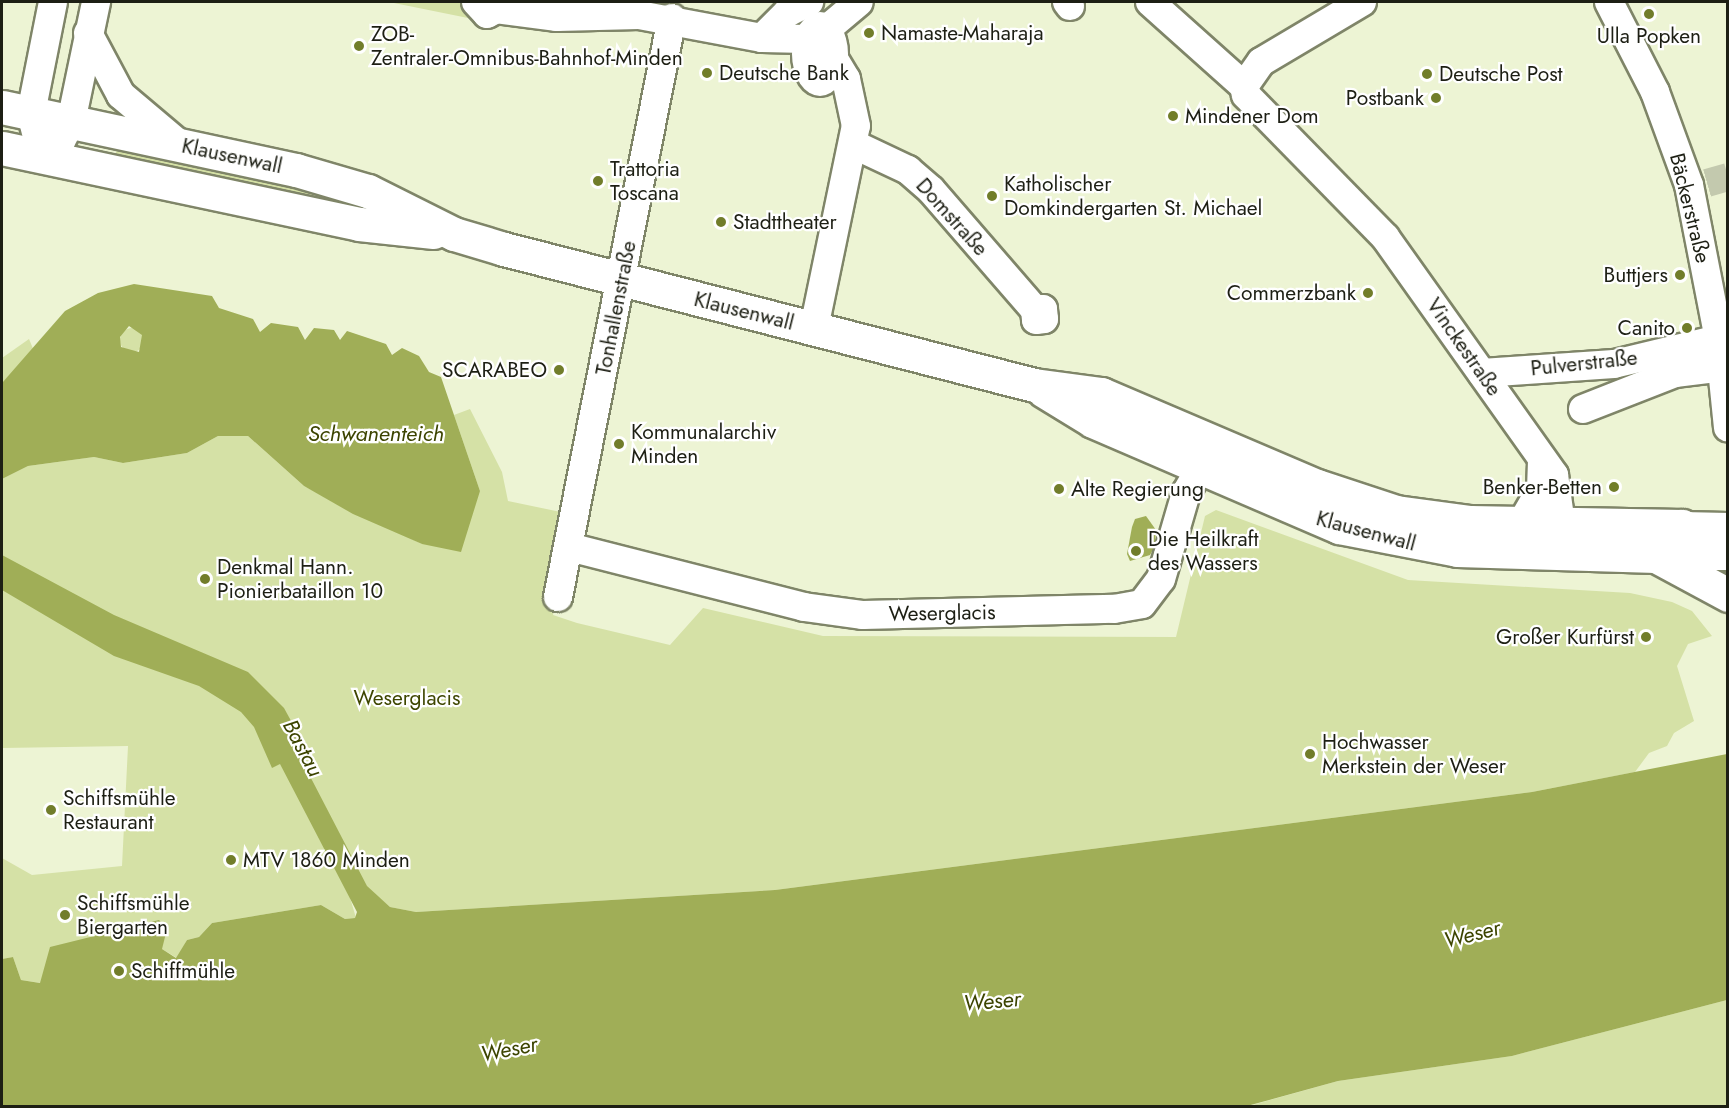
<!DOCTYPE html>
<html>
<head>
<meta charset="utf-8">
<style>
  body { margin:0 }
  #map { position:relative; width:1729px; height:1108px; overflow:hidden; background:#edf4d4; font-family:Jost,sans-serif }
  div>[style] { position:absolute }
  .green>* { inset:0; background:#d5e1a6 }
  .round { border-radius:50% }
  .water>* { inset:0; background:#a0ae57 }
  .minor-tunnel>* { height:28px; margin-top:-14px; transform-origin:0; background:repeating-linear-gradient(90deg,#c3c9ae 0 28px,transparent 0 42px) }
  .roads { filter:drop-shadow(2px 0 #7f8568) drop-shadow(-2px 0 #7f8568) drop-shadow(0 2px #7f8568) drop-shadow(0 -2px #7f8568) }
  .minor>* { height:28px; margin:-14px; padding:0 14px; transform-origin:14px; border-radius:14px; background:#fff }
  .minor>.ring { margin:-14px; padding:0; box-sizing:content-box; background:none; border:28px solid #fff; border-radius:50% }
  .major>* { height:33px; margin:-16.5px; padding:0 16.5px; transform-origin:16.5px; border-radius:16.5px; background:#fff }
  .dots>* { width:16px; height:16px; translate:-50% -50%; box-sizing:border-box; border:3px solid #fff; border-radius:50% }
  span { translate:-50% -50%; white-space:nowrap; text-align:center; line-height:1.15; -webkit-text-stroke:4.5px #fff; paint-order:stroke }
  .poi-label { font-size:21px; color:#1d1f14 }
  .left { translate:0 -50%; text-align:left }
  .right { translate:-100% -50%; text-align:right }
  .street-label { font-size:21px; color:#1d1f14 }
  .park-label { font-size:21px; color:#3e4600 }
  .water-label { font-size:22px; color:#3c4400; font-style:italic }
  .frame { position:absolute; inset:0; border:3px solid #1d1f14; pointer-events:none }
</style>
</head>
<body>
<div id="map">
  <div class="green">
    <div style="clip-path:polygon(389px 2px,464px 2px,473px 18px,468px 18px)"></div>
    <div style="clip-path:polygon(118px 144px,296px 182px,380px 208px,377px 216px,115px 158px)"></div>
    <div class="round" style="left:120px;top:328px;width:24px;height:24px"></div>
    <div style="clip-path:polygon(29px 339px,34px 351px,2px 383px,2px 358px)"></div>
    <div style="clip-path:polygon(470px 409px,502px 472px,508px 501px,575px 515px,553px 615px,577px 623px,670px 645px,703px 608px,823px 636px,1176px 637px,1205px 516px,1216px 510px,1408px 580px,1630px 593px,1672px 602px,1692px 611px,1712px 636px,1688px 644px,1677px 666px,1694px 721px,1674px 733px,1667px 746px,1649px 753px,1635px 772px,1532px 792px,775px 890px,416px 912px,390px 907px,370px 890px,349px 894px,356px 918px,345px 919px,321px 905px,212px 923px,199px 937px,187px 940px,177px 958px,162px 949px,41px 983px,21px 980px,13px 957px,2px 959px,2px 858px,32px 875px,122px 866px,128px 746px,2px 748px,2px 479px,28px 466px,94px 457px,123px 463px,187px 453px,218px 436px,248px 436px,304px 486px,422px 544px,480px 491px,454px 415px)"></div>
    <div style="clip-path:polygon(1727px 1000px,1727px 1106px,1249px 1106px,1338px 1081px,1512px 1056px)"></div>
  </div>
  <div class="water">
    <div style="clip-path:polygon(evenodd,134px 284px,212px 296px,219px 308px,253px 319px,260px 332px,271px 323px,298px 327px,305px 340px,314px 328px,334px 330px,340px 340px,347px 331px,386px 344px,392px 355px,402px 348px,419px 356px,429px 372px,441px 377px,480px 491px,461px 552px,422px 544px,353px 514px,304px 486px,248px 436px,218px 436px,187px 453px,123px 463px,94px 457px,28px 466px,2px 479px,2px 383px,65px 311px,98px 293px,134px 284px,129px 326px,142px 335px,139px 352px,121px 347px,120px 337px,129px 326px)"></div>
    <div style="clip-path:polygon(1146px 516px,1156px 530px,1155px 546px,1150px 555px,1130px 561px,1127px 554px,1132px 527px,1135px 519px)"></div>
    <div style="clip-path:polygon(2px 555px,114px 615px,248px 672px,284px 708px,307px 750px,299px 755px,367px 886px,390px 907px,416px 912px,775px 890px,1532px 792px,1727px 754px,1727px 1000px,1512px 1056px,1338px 1081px,1247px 1106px,2px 1106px,2px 959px,13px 957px,21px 980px,40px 983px,50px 947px,159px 920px,167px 929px,162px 949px,176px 958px,187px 940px,199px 937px,212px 923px,321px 905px,345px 919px,355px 918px,357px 912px,280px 764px,272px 768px,254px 727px,241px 712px,199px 686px,114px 656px,2px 590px)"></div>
  </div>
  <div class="minor-tunnel">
    <div style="left:1707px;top:183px;width:22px;rotate:-16deg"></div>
  </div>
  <div class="roads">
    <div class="minor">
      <div style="left:53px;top:2px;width:113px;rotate:101.2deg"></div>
      <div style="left:31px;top:113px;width:44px;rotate:75.7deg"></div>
      <div style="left:42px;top:156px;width:24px;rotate:-38deg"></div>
      <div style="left:61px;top:141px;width:21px;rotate:-62deg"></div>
      <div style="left:71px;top:122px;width:123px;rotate:-78.2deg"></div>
      <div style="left:476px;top:2px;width:16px;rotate:47deg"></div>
      <div style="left:487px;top:14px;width:10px;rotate:-29deg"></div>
      <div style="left:496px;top:9px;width:62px;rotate:7.5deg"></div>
      <div style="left:557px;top:17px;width:82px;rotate:-1.4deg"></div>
      <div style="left:639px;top:15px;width:125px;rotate:10.6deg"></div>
      <div style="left:762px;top:38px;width:44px;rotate:1.3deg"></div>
      <div style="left:1067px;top:2px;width:5px;rotate:53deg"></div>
      <div style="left:1150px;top:2px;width:126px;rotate:41.8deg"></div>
      <div style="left:1362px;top:2px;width:117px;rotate:149.3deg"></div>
      <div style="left:1261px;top:62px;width:29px;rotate:125deg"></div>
      <div style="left:1244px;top:86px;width:9px;rotate:77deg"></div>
      <div style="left:1246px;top:95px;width:199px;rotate:45.6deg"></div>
      <div style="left:1385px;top:237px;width:292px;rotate:54.6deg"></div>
      <div style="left:1554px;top:475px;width:49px;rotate:81.9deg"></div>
      <div style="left:1561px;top:524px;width:22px;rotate:126deg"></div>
      <div style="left:1609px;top:2px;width:101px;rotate:62.9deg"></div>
      <div style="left:1655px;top:92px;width:99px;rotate:69.9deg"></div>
      <div style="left:1689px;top:185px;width:157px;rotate:79deg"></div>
      <div style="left:1719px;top:339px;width:89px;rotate:84.2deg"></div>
      <div class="ring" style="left:806px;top:26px;width:-2px;height:-2px"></div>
      <div style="left:828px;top:28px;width:40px;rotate:-40deg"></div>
      <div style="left:88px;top:33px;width:70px;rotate:62deg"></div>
      <div style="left:121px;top:95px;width:76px;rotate:40.2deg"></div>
      <div style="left:762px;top:38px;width:35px;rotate:-45deg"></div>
      <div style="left:787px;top:13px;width:25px;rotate:-27deg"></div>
      <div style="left:855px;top:145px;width:59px;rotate:25.3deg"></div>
      <div style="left:908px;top:170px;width:30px;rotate:41deg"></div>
      <div style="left:931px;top:190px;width:159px;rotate:49.1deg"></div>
      <div style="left:1035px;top:310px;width:10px;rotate:84deg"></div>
      <div style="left:1036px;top:320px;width:8px;rotate:-7deg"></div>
      <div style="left:1044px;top:319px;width:10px;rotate:-96deg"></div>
      <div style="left:1043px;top:309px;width:8px;rotate:173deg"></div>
      <div style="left:814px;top:328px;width:206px;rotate:-78.3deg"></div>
      <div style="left:856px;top:126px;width:48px;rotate:-102deg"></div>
      <div style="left:846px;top:79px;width:35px;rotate:-121deg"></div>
      <div style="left:1482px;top:373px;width:132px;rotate:-3.9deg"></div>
      <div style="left:1614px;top:364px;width:108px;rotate:-13.4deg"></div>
      <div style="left:1583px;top:409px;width:99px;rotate:-21.4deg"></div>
      <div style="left:1675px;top:373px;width:49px;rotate:-7deg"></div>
      <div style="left:1521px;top:524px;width:39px;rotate:-60deg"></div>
      <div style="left:1541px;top:490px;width:31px;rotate:-88deg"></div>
      <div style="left:1682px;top:526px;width:46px;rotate:1.2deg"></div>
      <div style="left:569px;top:547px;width:243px;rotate:14.3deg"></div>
      <div style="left:804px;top:607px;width:60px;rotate:7.7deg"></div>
      <div style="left:863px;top:615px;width:251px;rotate:-1.4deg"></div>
      <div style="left:1114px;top:609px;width:28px;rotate:-10deg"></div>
      <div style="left:1142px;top:604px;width:31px;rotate:-53deg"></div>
      <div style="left:1161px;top:579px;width:90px;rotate:-73.8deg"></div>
      <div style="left:1186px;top:493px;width:50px;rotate:-59.8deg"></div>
      <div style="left:1656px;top:556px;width:72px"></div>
      <div style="left:558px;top:597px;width:590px;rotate:-78.86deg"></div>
    </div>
    <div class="major">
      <div style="left:2px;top:107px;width:301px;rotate:12.1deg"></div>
      <div style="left:296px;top:170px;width:75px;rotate:16.3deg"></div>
      <div style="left:368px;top:191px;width:96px;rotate:26.6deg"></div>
      <div style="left:454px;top:234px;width:52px;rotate:16.7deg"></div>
      <div style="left:504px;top:249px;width:547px;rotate:14.39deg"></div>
      <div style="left:1034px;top:385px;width:68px;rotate:7.7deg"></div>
      <div style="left:1101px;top:394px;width:235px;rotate:23.1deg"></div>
      <div style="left:1317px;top:486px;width:83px;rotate:18.2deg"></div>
      <div style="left:1396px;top:512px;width:75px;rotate:7.7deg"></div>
      <div style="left:1470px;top:522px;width:212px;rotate:1.1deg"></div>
      <div style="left:1682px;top:526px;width:51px;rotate:26.6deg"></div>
      <div style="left:2px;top:148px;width:365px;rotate:12deg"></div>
      <div style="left:359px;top:224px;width:75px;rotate:6.1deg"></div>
      <div style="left:1044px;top:391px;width:57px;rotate:31.5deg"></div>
      <div style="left:1093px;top:421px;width:268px;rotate:23.3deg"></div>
      <div style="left:1339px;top:527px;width:120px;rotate:11deg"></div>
      <div style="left:1457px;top:550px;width:199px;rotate:1.7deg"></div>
      <div style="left:1656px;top:556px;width:82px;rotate:28.4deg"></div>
    </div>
  </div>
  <div class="dots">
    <div style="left:1649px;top:14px;background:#717d2a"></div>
    <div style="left:869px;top:33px;background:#717d2a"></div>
    <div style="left:359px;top:46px;background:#717d2a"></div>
    <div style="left:707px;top:73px;background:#717d2a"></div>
    <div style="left:1427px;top:74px;background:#717d2a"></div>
    <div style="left:1436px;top:98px;background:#717d2a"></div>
    <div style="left:1173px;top:116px;background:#717d2a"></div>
    <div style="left:598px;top:181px;background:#717d2a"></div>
    <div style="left:992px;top:196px;background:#717d2a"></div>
    <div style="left:721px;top:222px;background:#717d2a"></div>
    <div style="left:1680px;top:275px;background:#717d2a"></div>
    <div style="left:1368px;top:293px;background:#717d2a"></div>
    <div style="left:1687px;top:328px;background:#717d2a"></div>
    <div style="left:559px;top:370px;background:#717d2a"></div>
    <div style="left:619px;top:444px;background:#717d2a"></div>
    <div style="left:1614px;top:487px;background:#717d2a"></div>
    <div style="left:1059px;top:489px;background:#717d2a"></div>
    <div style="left:1136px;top:551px;background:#717d2a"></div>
    <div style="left:205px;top:579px;background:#717d2a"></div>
    <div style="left:1646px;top:637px;background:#717d2a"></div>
    <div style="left:1310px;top:754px;background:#717d2a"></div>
    <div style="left:51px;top:810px;background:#717d2a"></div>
    <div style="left:231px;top:860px;background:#717d2a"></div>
    <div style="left:65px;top:915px;background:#717d2a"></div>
    <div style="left:119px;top:971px;background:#717d2a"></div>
  </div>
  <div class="poi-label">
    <span class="left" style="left:881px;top:33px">Namaste-Maharaja</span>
    <span class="left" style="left:371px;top:46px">ZOB-<br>Zentraler-Omnibus-Bahnhof-Minden</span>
    <span style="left:1649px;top:36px">Ulla Popken</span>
    <span class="left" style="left:719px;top:73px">Deutsche Bank</span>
    <span class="left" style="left:1439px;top:74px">Deutsche Post</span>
    <span class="right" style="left:1424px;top:98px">Postbank</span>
    <span class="left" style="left:1185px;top:116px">Mindener Dom</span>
    <span class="left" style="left:610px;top:181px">Trattoria<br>Toscana</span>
    <span class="left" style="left:1004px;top:196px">Katholischer<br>Domkindergarten St. Michael</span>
    <span class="left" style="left:733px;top:222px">Stadttheater</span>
    <span class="right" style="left:1668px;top:275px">Buttjers</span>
    <span class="right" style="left:1356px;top:293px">Commerzbank</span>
    <span class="right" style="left:1675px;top:328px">Canito</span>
    <span class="right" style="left:547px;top:370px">SCARABEO</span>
    <span class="left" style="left:631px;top:444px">Kommunalarchiv<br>Minden</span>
    <span class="right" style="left:1602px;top:487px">Benker-Betten</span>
    <span class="left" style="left:1071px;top:489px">Alte Regierung</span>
    <span class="left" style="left:1148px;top:551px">Die Heilkraft<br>des Wassers</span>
    <span class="left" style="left:217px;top:579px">Denkmal Hann.<br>Pionierbataillon 10</span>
    <span class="right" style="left:1634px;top:637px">Großer Kurfürst</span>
    <span class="left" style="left:1322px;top:754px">Hochwasser<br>Merkstein der Weser</span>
    <span class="left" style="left:63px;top:810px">Schiffsmühle<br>Restaurant</span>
    <span class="left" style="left:243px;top:860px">MTV 1860 Minden</span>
    <span class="left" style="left:77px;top:915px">Schiffsmühle<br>Biergarten</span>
    <span class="left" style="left:131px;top:971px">Schiffmühle</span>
  </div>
  <div class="street-label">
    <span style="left:232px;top:156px;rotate:12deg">Klausenwall</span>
    <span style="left:1690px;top:208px;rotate:76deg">Bäckerstraße</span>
    <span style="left:952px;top:217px;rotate:48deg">Domstraße</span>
    <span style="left:616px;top:308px;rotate:-79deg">Tonhallenstraße</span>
    <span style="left:744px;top:311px;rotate:14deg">Klausenwall</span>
    <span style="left:1464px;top:347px;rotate:55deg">Vinckestraße</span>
    <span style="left:1584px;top:363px;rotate:-6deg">Pulverstraße</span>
    <span style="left:1366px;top:531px;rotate:15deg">Klausenwall</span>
    <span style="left:942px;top:613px;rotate:-1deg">Weserglacis</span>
  </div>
  <div class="park-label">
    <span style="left:407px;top:698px">Weserglacis</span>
  </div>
  <div class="water-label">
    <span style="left:376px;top:434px">Schwanenteich</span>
    <span style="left:303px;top:748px;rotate:62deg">Bastau</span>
    <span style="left:1472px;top:934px;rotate:-14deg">Weser</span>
    <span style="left:992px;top:1001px;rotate:-5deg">Weser</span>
    <span style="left:509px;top:1049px;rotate:-11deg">Weser</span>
  </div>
  <div class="frame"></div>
</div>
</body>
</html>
